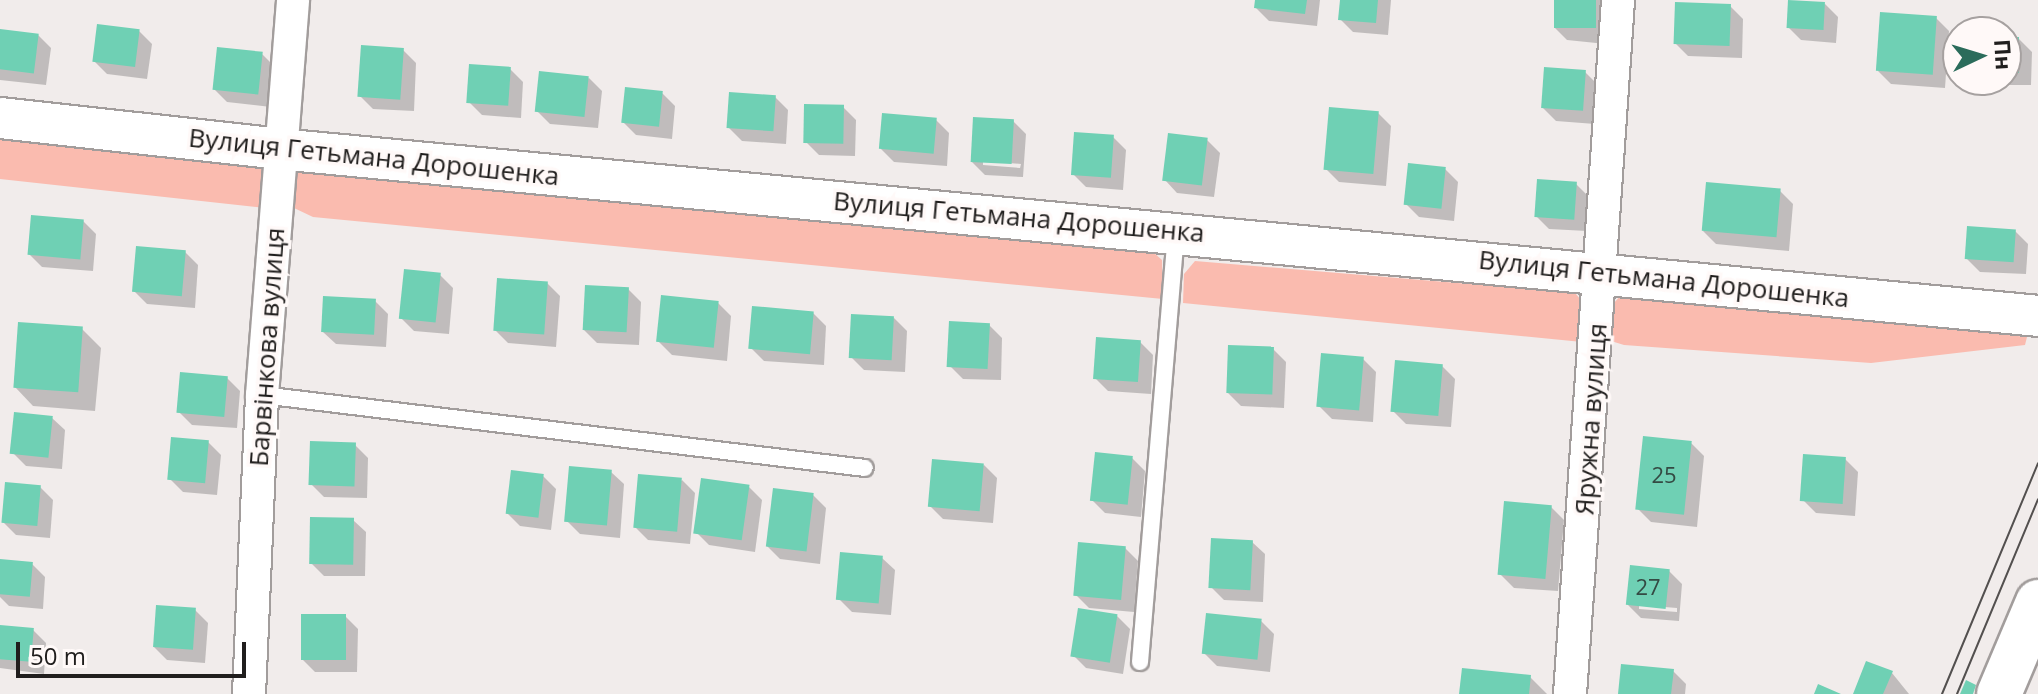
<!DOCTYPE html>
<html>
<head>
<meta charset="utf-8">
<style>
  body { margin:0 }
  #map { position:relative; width:2038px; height:694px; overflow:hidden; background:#f1eceb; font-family:"Open Sans",sans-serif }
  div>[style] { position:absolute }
  .green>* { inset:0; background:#fabbaf }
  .shadow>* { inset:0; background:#0003 }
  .building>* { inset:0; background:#6fd0b4; transform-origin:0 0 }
  .roads { filter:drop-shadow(2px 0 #a29d9c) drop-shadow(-2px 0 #a29d9c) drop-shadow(0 2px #a29d9c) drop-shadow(0 -2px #a29d9c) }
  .service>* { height:16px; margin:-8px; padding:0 8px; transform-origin:8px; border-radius:8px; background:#fff }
  .minor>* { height:32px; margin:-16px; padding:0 16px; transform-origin:16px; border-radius:16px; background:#fff }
  .tertiary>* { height:40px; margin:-20px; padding:0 20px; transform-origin:20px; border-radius:20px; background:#fff }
  .secondary>* { height:44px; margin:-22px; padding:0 22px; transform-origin:22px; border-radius:22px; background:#fff }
  .tram>* { height:2px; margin:-1px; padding:0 1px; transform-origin:1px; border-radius:1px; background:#53504f }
  span { translate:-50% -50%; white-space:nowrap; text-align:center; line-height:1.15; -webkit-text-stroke:7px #fff9f8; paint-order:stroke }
  .number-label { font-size:22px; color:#344a43 }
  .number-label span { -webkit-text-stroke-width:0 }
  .street-label { font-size:26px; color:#201e1d }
  .north { position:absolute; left:1942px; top:16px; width:80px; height:80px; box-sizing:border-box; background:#fff9f8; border:2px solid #a6a1a0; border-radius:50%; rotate:86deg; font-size:22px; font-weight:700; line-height:32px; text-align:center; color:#201e1d }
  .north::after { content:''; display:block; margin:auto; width:28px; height:36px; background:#2b6c5b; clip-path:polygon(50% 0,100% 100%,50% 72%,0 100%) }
  .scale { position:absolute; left:16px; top:642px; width:230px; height:36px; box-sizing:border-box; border:4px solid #201e1d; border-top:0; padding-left:10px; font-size:24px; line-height:28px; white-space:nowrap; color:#201e1d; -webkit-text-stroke:6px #fff9f8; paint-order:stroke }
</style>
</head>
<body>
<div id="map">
  <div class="green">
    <div style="clip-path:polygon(0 137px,256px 164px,268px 175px,265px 208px,0 179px)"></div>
    <div style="clip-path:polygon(300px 169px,1153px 252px,1162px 260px,1163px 299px,313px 217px,294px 208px,285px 195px)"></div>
    <div style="clip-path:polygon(1195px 261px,1575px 293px,1588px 308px,1582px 342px,1183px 303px,1184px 274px)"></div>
    <div style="clip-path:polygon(1623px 293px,1661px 298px,2027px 337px,2025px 345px,1871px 363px,1624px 345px,1611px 341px,1610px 330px,1613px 304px)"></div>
  </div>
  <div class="shadow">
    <div style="clip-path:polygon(1257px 0,1320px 0,1317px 26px,1269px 21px,1256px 8px)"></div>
    <div style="clip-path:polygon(1342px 0,1391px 0,1388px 35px,1353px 32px,1340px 19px)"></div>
    <div style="clip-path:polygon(1556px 0,1610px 0,1606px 44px,1567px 40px,1554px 27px)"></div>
    <div style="clip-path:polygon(1825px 4px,1838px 17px,1836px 43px,1801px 40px,1788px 27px)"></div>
    <div style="clip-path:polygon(1730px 6px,1743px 19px,1742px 58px,1688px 56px,1675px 43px)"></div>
    <div style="clip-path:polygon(1936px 18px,1949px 31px,1945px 88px,1891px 84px,1878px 71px)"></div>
    <div style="clip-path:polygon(0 31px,38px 35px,51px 48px,46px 85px,0 80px)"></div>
    <div style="clip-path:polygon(139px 31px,152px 44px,147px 79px,107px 74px,94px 61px)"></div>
    <div style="clip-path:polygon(2006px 39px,2019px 39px,2032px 52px,2031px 85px,1966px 85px,1961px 80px,2006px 80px)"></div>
    <div style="clip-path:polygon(403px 50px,416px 63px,414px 111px,373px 109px,360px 96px)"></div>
    <div style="clip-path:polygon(262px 54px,275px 67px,271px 107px,227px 102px,214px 89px)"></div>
    <div style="clip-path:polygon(510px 69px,523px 82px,521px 118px,482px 115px,469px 102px)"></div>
    <div style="clip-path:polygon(1585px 72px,1598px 85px,1595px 124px,1556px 121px,1543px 108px)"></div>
    <div style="clip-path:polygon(589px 78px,602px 91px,598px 128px,550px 124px,537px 111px)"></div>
    <div style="clip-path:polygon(662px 93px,675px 106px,672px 139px,636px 135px,623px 122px)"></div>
    <div style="clip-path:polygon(775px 97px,788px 110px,786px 144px,742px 141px,729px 128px)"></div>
    <div style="clip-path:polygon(843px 107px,856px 120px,855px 156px,819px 155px,806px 142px)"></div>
    <div style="clip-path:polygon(1378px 113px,1391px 126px,1386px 186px,1339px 182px,1326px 169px)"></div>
    <div style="clip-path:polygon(936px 120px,949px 133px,947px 166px,894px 162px,881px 149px)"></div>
    <div style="clip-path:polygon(evenodd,1013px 121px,1026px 134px,1023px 177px,985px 175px,972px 162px,1013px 121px,983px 161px,1021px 164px,1020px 168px,983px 165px,983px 161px)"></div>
    <div style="clip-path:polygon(1113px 137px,1126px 150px,1123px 190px,1086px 187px,1073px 174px)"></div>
    <div style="clip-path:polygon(1207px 140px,1220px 153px,1214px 197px,1177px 193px,1165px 180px)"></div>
    <div style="clip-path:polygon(1445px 169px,1458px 182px,1454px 221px,1419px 217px,1406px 204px)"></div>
    <div style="clip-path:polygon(1576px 184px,1589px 197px,1587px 231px,1549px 229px,1536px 216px)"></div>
    <div style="clip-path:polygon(1780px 191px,1793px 204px,1789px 251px,1716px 244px,1703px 231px)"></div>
    <div style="clip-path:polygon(83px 221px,96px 234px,93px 271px,42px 267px,29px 254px)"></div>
    <div style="clip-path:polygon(2015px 231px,2028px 244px,2026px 274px,1980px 272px,1967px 259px)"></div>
    <div style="clip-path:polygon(185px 252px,198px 265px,195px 308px,147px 304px,134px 291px)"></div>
    <div style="clip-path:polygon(440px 275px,453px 288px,449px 334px,414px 331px,401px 318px)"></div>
    <div style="clip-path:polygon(547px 283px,560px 296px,556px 347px,508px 343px,495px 330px)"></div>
    <div style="clip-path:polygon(628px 289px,641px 302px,639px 345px,597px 343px,584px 330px)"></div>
    <div style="clip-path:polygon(375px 301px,388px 314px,386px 347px,336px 344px,323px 332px)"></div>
    <div style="clip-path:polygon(718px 303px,731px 316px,727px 361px,672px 355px,659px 342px)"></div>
    <div style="clip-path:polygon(813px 313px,826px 326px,824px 365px,764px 361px,751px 348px)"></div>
    <div style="clip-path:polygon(894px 318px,907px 331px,905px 372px,864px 370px,851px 357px)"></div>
    <div style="clip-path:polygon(989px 325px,1002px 338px,1001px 380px,963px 379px,950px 366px)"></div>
    <div style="clip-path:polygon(82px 329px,101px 348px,95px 411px,33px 406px,15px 387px)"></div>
    <div style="clip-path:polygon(1140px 342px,1153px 355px,1151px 394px,1108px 391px,1095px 378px)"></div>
    <div style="clip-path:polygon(1273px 349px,1286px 362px,1284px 408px,1241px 406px,1228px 393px)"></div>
    <div style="clip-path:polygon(1363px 359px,1376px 372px,1373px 422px,1332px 419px,1319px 406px)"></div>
    <div style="clip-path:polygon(1442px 366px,1455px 379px,1451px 427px,1406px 424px,1393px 411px)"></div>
    <div style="clip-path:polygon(227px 378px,240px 391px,237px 428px,192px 425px,179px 412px)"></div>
    <div style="clip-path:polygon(52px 418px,65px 430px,62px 469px,26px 466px,13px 453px)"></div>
    <div style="clip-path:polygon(208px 442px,221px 455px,217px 495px,183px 492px,170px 479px)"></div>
    <div style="clip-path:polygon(1691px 443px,1704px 456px,1697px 527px,1651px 522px,1638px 509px)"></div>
    <div style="clip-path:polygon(355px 445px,368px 458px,367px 498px,324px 497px,311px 484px)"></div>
    <div style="clip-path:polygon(1132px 458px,1145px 471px,1141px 517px,1105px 513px,1092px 500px)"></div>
    <div style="clip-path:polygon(1845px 459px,1858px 472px,1855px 516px,1816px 513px,1803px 500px)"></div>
    <div style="clip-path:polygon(984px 465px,997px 478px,993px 523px,943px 519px,930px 506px)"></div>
    <div style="clip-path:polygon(611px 472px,624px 484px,620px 538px,580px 534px,567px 521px)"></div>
    <div style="clip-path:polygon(543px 476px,556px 489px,551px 530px,520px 526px,507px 513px)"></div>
    <div style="clip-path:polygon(682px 480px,695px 493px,690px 544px,648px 540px,635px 527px)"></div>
    <div style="clip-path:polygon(40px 487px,53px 500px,50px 538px,16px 535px,3px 522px)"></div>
    <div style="clip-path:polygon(749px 487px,762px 500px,755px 552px,709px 545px,696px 532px)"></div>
    <div style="clip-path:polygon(813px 495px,826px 508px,820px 564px,780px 559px,767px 546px)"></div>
    <div style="clip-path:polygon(1551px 507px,1564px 520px,1558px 591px,1514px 588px,1501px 575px)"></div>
    <div style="clip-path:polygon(353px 520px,366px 532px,365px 576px,324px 576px,311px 563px)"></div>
    <div style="clip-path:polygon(1252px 542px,1265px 554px,1263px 602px,1224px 600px,1211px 587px)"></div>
    <div style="clip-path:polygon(1125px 548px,1138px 561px,1134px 612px,1089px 608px,1076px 595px)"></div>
    <div style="clip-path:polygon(882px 558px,895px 570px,891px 615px,852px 612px,839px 599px)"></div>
    <div style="clip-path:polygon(0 561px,32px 564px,45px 577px,43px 609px,9px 606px,0 597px)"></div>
    <div style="clip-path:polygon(evenodd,1669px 571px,1682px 584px,1679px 621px,1641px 618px,1628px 605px,1669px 571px,1639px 605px,1677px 608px,1677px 612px,1639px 609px,1639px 605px)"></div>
    <div style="clip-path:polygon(195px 610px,208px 623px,205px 663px,167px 660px,154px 647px)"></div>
    <div style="clip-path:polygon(345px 616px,358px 629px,357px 672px,315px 672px,302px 659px)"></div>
    <div style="clip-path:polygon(1117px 616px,1130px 629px,1123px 674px,1086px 668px,1073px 655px)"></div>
    <div style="clip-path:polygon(1261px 621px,1274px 634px,1270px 672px,1217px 666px,1204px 653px)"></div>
    <div style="clip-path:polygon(0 627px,33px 630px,46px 643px,44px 674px,0 668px)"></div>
    <div style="clip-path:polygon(1673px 671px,1686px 684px,1685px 694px,1620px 694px)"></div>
    <div style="clip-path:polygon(1892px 673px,1909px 694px,1855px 694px)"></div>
    <div style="clip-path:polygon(1530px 677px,1547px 694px,1461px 694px)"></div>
  </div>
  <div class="building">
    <div style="clip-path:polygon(1255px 0,1307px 0,1305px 14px,1254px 8px)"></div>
    <div style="clip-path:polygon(1340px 0,1378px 0,1376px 23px,1338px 20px)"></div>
    <div style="left:1554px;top:0;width:42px;height:28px"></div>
    <div style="left:1788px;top:0;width:37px;height:28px;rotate:3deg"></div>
    <div style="left:1675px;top:2px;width:56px;height:42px;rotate:2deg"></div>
    <div style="left:1880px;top:12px;width:57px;height:59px;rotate:4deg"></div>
    <div style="left:97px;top:24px;width:43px;height:38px;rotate:7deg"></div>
    <div style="left:0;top:29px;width:39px;height:40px;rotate:7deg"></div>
    <div style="left:1951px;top:36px;width:7px;height:37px"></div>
    <div style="left:2006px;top:37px;width:13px;height:36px"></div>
    <div style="left:361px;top:45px;width:43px;height:52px;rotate:4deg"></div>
    <div style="left:217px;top:47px;width:46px;height:43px;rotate:6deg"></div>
    <div style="left:469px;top:64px;width:42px;height:39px;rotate:4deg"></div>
    <div style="left:1544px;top:67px;width:42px;height:41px;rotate:4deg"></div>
    <div style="left:539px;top:71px;width:50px;height:41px;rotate:6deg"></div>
    <div style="left:625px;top:87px;width:38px;height:36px;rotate:6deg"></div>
    <div style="left:729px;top:92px;width:47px;height:36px;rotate:4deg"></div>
    <div style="left:804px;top:104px;width:40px;height:39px;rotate:1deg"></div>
    <div style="left:1329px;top:107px;width:50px;height:63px;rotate:5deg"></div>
    <div style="left:882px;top:113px;width:55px;height:36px;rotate:5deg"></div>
    <div style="left:973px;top:117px;width:41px;height:45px;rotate:3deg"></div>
    <div style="left:1074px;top:132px;width:40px;height:43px;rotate:4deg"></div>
    <div style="left:1168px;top:133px;width:40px;height:48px;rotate:7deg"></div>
    <div style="left:1408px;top:163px;width:38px;height:42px;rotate:6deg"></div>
    <div style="left:1537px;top:179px;width:40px;height:38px;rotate:4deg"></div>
    <div style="left:1706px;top:182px;width:75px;height:49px;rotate:5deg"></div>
    <div style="left:31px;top:215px;width:53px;height:40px;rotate:5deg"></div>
    <div style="left:1967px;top:226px;width:49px;height:33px;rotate:4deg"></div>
    <div style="left:136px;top:246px;width:50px;height:46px;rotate:5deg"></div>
    <div style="left:404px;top:269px;width:37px;height:50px;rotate:6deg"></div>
    <div style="left:497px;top:278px;width:51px;height:53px;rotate:4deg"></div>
    <div style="left:585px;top:285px;width:44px;height:45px;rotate:3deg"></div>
    <div style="left:661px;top:295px;width:58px;height:47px;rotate:6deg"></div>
    <div style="left:323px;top:296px;width:53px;height:36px;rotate:3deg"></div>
    <div style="left:752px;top:306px;width:62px;height:43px;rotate:5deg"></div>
    <div style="left:851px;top:314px;width:43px;height:44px;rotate:3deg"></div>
    <div style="left:949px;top:321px;width:41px;height:46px;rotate:3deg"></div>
    <div style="left:18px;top:322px;width:65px;height:66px;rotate:4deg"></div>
    <div style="left:1096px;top:337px;width:45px;height:42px;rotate:4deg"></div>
    <div style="left:1228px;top:345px;width:46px;height:48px;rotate:2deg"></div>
    <div style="left:1321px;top:353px;width:43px;height:54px;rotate:5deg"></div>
    <div style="left:1395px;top:360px;width:48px;height:52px;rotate:5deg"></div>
    <div style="left:180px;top:372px;width:48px;height:41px;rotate:5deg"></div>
    <div style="left:14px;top:412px;width:39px;height:42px;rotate:6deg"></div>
    <div style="left:1643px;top:436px;width:49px;height:74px;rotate:6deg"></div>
    <div style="left:171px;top:437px;width:38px;height:43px;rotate:5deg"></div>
    <div style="left:310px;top:441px;width:46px;height:44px;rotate:2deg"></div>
    <div style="left:1095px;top:452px;width:38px;height:49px;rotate:6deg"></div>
    <div style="left:1803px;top:454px;width:43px;height:47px;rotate:4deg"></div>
    <div style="left:932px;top:459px;width:52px;height:48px;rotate:5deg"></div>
    <div style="left:569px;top:466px;width:43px;height:56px;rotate:5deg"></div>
    <div style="left:511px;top:470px;width:33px;height:44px;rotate:7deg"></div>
    <div style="left:638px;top:474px;width:44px;height:54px;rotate:5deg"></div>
    <div style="left:701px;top:478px;width:49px;height:56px;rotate:8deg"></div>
    <div style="left:5px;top:482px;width:36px;height:41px;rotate:5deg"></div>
    <div style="left:773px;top:488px;width:41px;height:59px;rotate:7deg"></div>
    <div style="left:1504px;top:501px;width:48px;height:74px;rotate:5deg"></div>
    <div style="left:310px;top:517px;width:44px;height:47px;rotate:1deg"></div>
    <div style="left:1211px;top:538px;width:42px;height:50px;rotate:3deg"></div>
    <div style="left:1078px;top:542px;width:48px;height:54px;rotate:5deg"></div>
    <div style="left:840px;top:552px;width:43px;height:48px;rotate:5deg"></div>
    <div style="left:0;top:559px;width:33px;height:35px;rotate:5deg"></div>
    <div style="left:1630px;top:565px;width:40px;height:40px;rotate:6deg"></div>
    <div style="left:156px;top:605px;width:40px;height:42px;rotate:4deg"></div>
    <div style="left:1078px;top:608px;width:40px;height:49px;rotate:9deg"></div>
    <div style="left:1206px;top:613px;width:56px;height:41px;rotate:6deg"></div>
    <div style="left:301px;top:614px;width:45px;height:46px"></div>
    <div style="left:0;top:625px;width:34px;height:34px;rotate:5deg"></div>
    <div style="clip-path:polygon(1866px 661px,1893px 671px,1883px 694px,1853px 694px)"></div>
    <div style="clip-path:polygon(1621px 664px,1674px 669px,1671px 694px,1618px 694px)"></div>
    <div style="clip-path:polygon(1462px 668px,1531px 675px,1529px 694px,1459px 694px)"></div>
    <div style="clip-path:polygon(1966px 680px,1976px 685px,1973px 694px,1960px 694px)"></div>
    <div style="clip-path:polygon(1818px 684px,1841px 694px,1814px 694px)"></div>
  </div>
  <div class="roads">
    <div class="service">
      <div style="left:262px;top:395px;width:607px;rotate:6.9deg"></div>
      <div style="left:1140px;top:662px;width:431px;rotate:-85.2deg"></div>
    </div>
    <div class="minor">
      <div style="left:249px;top:694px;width:299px;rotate:-87.5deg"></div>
      <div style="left:262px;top:395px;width:396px;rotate:-85.5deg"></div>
      <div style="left:1570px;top:694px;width:696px;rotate:-86.04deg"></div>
    </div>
    <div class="tertiary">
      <div style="left:0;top:118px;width:281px;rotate:6.3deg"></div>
      <div style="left:279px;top:149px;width:1767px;rotate:5.42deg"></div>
    </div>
    <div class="secondary">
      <div style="left:1999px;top:694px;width:100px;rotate:-67deg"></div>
    </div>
  </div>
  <div class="tram">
    <div style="left:1942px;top:694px;width:250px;rotate:-67.4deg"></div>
    <div style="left:1957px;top:694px;width:211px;rotate:-67.4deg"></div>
  </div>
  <div class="number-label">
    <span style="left:1664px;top:475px">25</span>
    <span style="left:1648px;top:587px">27</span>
  </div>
  <div class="street-label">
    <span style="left:374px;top:157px;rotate:6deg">Вулиця Гетьмана Дорошенка</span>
    <span style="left:1019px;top:217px;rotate:5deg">Вулиця Гетьмана Дорошенка</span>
    <span style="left:1664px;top:279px;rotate:6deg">Вулиця Гетьмана Дорошенка</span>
    <span style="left:267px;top:347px;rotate:-86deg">Барвінкова вулиця</span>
    <span style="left:1591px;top:419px;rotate:-86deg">Яружна вулиця</span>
  </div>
  <div class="north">Пн</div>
  <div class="scale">50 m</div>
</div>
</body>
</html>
